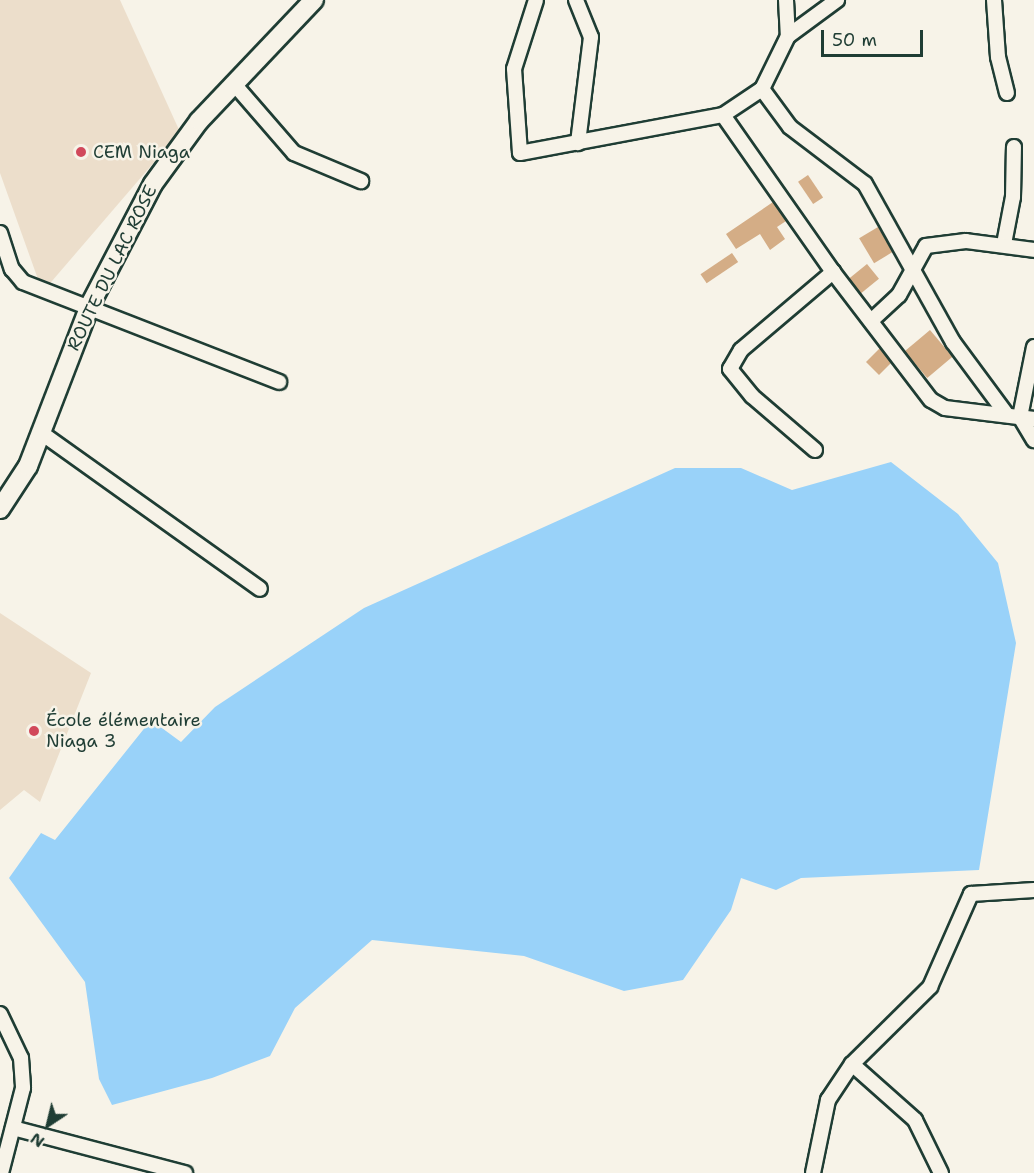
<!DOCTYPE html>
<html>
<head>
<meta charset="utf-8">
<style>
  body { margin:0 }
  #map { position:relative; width:1034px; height:1173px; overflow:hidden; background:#f7f3e8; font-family:"Shantell Sans",sans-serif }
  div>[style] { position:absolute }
  .built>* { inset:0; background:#ecdecb }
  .water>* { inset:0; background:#99d2f9 }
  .building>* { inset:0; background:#d4ad86; transform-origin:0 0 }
  .roads { filter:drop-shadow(2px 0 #1f3d34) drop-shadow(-2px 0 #1f3d34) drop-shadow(0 2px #1f3d34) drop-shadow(0 -2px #1f3d34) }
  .street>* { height:14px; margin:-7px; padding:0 7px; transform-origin:7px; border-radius:7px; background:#f7f3e8 }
  .secondary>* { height:18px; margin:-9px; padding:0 9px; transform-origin:9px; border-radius:9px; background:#f7f3e8 }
  .dots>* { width:16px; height:16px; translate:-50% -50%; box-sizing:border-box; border:3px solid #f7f3e8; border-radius:50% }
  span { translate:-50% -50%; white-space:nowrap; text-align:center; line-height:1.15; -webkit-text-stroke:5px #f7f3e8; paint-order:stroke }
  .poi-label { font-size:18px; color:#1f3d34 }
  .left { translate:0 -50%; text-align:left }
  .street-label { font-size:18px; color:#1f3d34 }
  .north { position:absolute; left:18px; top:1095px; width:60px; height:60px; -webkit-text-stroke:4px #f7f3e8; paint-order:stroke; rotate:215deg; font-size:16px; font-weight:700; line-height:24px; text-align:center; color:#1f3d34 }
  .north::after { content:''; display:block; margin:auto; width:21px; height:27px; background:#1f3d34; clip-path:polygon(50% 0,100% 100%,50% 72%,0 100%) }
  .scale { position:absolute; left:821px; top:30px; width:102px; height:27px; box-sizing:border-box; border:3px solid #1f3d34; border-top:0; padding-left:8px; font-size:18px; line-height:21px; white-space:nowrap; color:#1f3d34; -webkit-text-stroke:4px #f7f3e8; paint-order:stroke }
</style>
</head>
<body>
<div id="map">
  <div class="built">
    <div style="clip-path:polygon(0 0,120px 0,180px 132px,46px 288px,39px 282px,0 173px)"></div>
    <div style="clip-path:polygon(0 613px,91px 673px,40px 802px,24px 790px,0 810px)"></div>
  </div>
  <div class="water">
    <div style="clip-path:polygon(891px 462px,958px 514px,998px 563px,1016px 643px,979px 870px,801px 878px,776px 890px,741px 878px,731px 910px,683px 980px,624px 991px,524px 956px,372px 940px,295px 1008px,270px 1056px,212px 1078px,112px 1105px,99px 1079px,85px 982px,9px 878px,41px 833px,55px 840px,151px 720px,181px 742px,215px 707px,364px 608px,675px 468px,741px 468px,792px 490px)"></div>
  </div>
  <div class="building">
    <div style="left:808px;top:175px;width:27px;height:12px;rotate:56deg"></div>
    <div style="clip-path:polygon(773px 202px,786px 221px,777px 227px,785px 239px,770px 250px,760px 234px,736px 249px,726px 234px)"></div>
    <div style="left:878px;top:227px;width:29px;height:22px;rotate:59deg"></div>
    <div style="left:732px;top:253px;width:11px;height:38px;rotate:56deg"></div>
    <div style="left:867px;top:264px;width:19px;height:23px;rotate:51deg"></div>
    <div style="left:930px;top:330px;width:35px;height:33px;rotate:50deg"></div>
    <div style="clip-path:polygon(880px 348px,891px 363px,879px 375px,866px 362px)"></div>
  </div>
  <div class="roads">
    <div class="street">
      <div style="left:536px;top:0;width:72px;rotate:107.7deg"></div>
      <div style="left:514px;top:69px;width:84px;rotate:85.9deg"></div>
      <div style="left:520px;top:153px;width:207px;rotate:-10.6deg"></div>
      <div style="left:723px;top:115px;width:47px;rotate:-33.7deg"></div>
      <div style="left:576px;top:0;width:40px;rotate:68deg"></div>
      <div style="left:591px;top:37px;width:107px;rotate:97deg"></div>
      <div style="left:786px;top:0;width:36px;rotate:87deg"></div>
      <div style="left:788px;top:36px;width:59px;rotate:116.1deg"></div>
      <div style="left:762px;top:89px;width:47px;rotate:53.6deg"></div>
      <div style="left:790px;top:127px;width:94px;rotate:37.2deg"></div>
      <div style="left:865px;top:184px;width:181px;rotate:60.9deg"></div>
      <div style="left:953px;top:342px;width:91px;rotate:53.5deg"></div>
      <div style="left:994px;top:0;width:57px;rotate:86deg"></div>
      <div style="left:998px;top:57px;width:37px;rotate:76deg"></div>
      <div style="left:788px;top:36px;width:61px;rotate:-36.3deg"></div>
      <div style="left:235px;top:85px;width:90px;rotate:49.1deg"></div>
      <div style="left:294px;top:153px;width:73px;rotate:22.7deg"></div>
      <div style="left:723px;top:115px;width:192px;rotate:55deg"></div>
      <div style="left:833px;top:272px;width:161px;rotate:52.6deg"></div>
      <div style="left:931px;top:400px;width:16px;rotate:30deg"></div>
      <div style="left:945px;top:408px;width:90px;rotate:7deg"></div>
      <div style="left:0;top:233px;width:38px;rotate:72deg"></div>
      <div style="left:12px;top:269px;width:17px;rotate:50deg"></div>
      <div style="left:23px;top:282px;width:275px;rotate:21.3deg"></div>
      <div style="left:1004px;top:244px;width:48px;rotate:-79.2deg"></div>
      <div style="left:1013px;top:197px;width:50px;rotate:-88.9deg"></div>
      <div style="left:871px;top:321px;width:38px;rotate:-43deg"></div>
      <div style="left:899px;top:295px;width:56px;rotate:-61.1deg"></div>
      <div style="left:926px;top:246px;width:40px;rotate:-7.1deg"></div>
      <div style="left:966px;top:241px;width:69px;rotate:7.5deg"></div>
      <div style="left:1034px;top:347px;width:71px;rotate:101.3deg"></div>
      <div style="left:1020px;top:417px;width:27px;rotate:59deg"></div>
      <div style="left:40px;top:432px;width:270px;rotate:35.5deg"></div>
      <div style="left:815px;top:450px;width:83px;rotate:-139.4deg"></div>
      <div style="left:752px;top:396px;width:35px;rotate:-129deg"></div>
      <div style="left:730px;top:369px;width:22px;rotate:-60deg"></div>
      <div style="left:741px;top:350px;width:121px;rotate:-40.3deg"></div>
      <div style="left:0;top:1014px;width:49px;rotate:64.5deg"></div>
      <div style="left:21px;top:1058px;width:30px;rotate:86deg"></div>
      <div style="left:23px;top:1088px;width:88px;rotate:104.5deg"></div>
      <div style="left:852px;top:1064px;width:110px;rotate:-44.6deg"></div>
      <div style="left:930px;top:987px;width:102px;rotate:-66.2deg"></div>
      <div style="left:971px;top:894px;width:63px;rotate:-3.6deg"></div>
      <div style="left:13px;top:1128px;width:178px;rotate:14.7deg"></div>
      <div style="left:813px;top:1173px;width:75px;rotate:-78.4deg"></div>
      <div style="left:828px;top:1100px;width:43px;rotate:-56.3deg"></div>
      <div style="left:852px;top:1064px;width:84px;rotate:41.6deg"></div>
      <div style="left:915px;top:1120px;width:59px;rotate:63.9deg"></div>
    </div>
    <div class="secondary">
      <div style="left:0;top:509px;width:51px;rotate:-56.9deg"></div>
      <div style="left:28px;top:466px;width:173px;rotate:-68.9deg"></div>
      <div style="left:90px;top:305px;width:136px;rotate:-62.5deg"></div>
      <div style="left:153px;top:184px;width:78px;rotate:-53.9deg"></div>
      <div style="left:199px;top:121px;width:167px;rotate:-46.5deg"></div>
    </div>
  </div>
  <div class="dots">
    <div style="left:81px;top:152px;background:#d1495b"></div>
    <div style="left:34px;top:731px;background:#d1495b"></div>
  </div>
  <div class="poi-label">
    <span class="left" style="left:93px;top:152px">CEM Niaga</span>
    <span class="left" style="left:46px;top:731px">École élémentaire<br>Niaga 3</span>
  </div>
  <div class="street-label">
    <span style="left:112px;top:268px;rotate:-64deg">ROUTE DU LAC ROSE</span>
  </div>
  <div class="north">N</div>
  <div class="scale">50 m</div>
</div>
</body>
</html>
